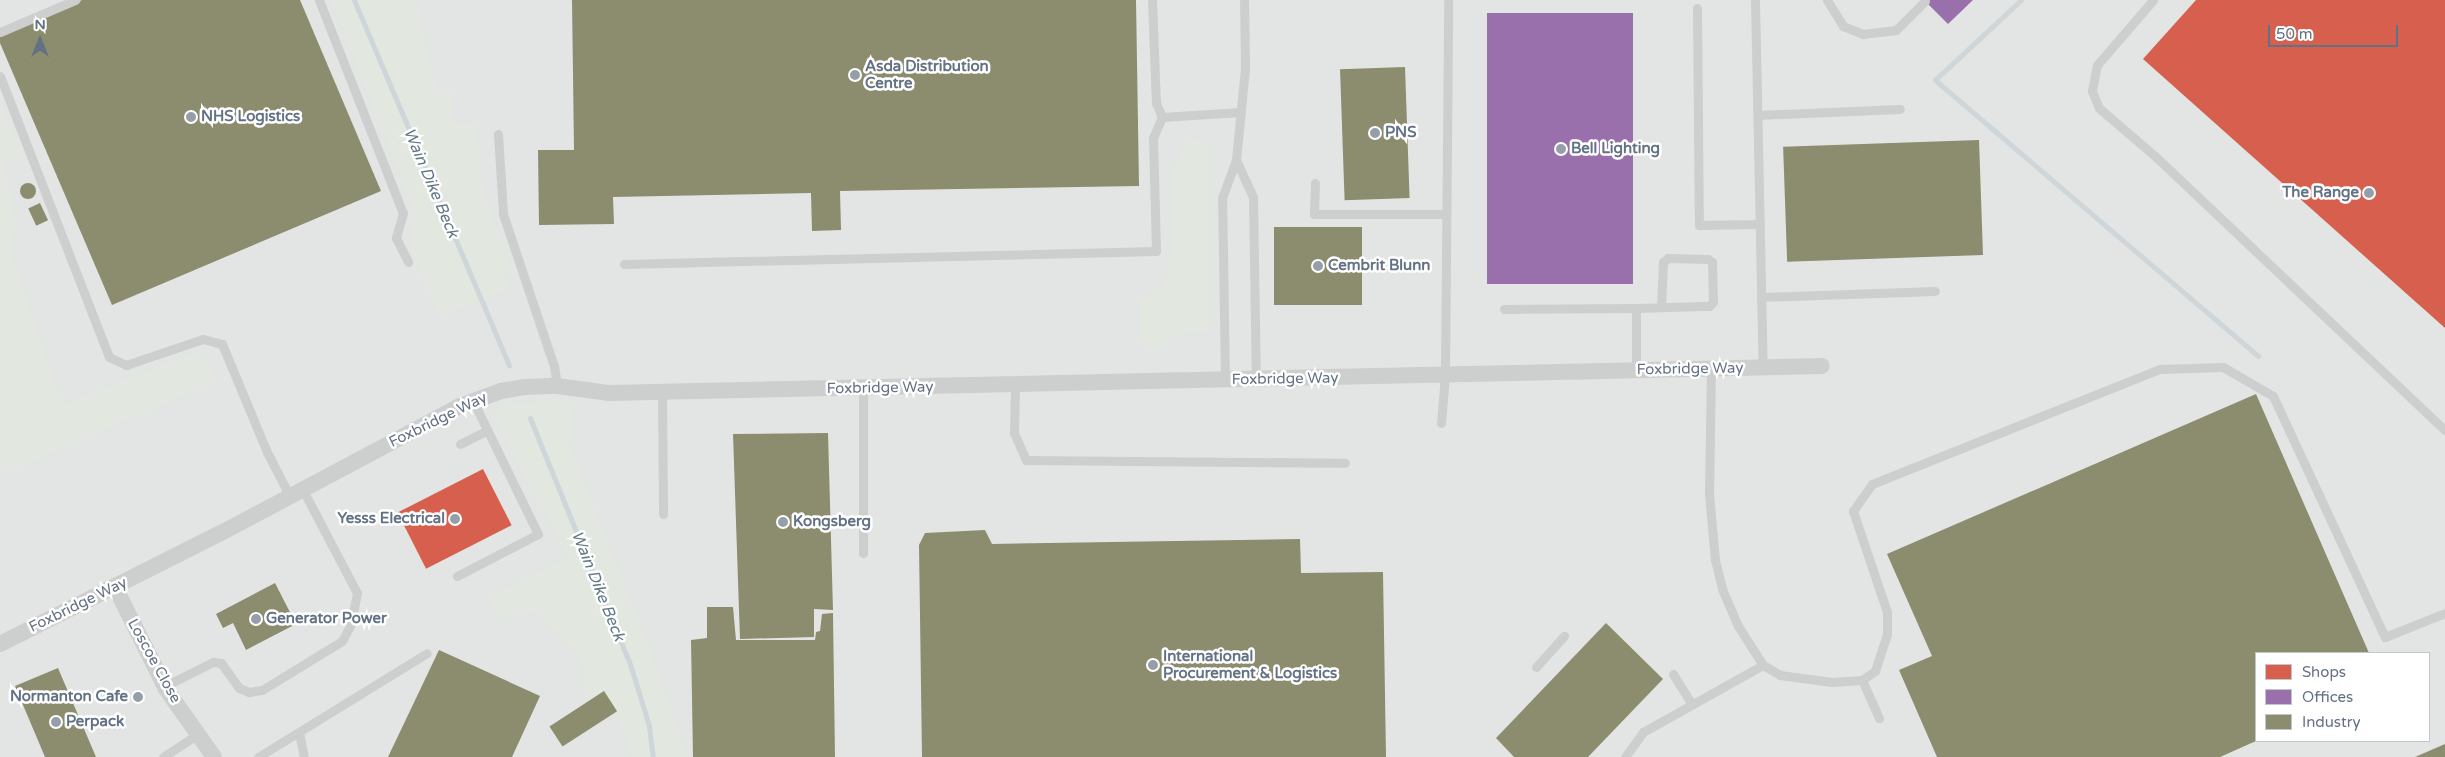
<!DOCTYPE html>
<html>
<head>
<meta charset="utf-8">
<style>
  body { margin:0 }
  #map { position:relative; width:2445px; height:757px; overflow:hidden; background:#f3f4f1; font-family:"Varela Round",sans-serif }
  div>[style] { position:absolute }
  .built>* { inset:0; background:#e3e5e4 }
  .green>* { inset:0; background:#e2e7df }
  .shops>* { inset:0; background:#d6604d; transform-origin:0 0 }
  .offices>* { inset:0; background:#9970ab; transform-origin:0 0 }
  .industry>* { inset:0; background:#8c8c6e; transform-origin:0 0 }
  .round { border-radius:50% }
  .stream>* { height:5px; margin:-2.5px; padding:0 2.5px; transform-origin:2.5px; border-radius:2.5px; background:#cfd6d9 }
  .lane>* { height:9px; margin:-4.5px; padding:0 4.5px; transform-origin:4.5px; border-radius:4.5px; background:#cdcece }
  .street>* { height:16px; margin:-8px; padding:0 8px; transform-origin:8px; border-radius:8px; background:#cdcece }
  .dots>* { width:14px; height:14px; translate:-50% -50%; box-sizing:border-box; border:2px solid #fff; border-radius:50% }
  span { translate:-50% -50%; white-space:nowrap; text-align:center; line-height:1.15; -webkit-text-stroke:5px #fff; paint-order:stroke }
  .poi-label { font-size:15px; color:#627183; font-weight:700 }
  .left { translate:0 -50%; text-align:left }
  .right { translate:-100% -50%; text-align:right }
  .street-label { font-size:15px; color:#627183 }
  .water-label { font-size:16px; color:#627a88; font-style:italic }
  .legend { position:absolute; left:2255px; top:652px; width:175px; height:90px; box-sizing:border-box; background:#fff; border:1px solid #c0c6cd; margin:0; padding:6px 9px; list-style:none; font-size:15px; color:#627183 }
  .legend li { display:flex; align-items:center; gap:10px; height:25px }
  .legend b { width:25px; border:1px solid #c0c6cd }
  .north { position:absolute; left:15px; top:15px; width:50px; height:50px; -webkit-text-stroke:4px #fff; paint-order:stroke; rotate:0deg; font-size:14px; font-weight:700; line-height:20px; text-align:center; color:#627183 }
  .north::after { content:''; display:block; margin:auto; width:18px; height:22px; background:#627183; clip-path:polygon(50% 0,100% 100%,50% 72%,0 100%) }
  .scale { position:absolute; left:2268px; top:25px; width:130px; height:22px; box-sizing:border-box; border:2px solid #627183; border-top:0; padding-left:6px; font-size:15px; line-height:18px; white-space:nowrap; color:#627183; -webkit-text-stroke:4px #fff; paint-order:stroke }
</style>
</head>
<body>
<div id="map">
  <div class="built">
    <div style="clip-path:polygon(evenodd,0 0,2445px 0,2445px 757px,0 757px,0 0,2256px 653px,2429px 653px,2429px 741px,2256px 741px,2256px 653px)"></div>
  </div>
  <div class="green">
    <div style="clip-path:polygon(332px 0,416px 0,435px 89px,452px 91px,452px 124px,476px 124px,483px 194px,512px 268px,505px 274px,507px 290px,441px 316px,409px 247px,415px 214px)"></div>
    <div style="clip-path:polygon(0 106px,24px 153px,3px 164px,14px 211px,15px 233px,10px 249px,61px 405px,188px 356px,204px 359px,216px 381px,0 475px)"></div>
    <div style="clip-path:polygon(1197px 138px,1209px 147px,1208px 330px,1168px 337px,1164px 347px,1156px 352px,1140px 339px,1140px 300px,1155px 294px,1166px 280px,1171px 248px,1171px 173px,1187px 142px)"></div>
    <div style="clip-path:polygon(542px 401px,575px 403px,569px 444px,656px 666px,687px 757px,632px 757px,617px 711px,605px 691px,586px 703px,581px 656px,536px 611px,500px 619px,487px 597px,568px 558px,493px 413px,503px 407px)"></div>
  </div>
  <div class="shops">
    <div style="clip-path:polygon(2196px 0,2445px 0,2445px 328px,2143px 59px)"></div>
    <div style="left:483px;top:469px;width:63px;height:96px;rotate:63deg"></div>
  </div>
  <div class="offices">
    <div style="clip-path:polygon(1924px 0,1973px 0,1948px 24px)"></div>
    <div style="left:1633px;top:13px;width:271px;height:146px;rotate:90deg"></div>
  </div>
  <div class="industry">
    <div style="clip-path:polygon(82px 0,300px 0,381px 191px,112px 305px,0 43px,0 35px)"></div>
    <div style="clip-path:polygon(572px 0,1136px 0,1139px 186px,840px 191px,841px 230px,812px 231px,811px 193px,613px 197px,614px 224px,539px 225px,538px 150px,574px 150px)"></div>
    <div style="left:1405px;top:67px;width:131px;height:65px;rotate:88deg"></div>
    <div style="left:1979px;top:140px;width:115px;height:196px;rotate:88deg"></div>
    <div class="round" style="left:20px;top:183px;width:16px;height:16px"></div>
    <div style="left:40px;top:203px;width:19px;height:13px;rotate:65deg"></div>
    <div style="left:1274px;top:227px;width:88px;height:78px"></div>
    <div style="clip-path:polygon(2256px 394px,2369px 653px,2256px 653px,2256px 741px,2220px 757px,1937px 757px,1899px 670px,1932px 656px,1887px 554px)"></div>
    <div style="clip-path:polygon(828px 433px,833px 610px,814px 609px,814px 637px,740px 639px,733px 434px)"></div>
    <div style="clip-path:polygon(985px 530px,992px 544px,1300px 539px,1301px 573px,1383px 572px,1386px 757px,922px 757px,919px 545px,925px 533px)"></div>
    <div style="clip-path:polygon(275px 583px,296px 624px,246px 650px,233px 623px,223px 628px,216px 614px)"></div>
    <div style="clip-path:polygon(707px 607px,733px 607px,736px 640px,815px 640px,816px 632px,820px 631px,822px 614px,833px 613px,835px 757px,693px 757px,691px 640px,707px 638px)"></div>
    <div style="clip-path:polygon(1606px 623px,1663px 679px,1588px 757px,1514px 757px,1496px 738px)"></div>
    <div style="clip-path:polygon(439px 650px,540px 696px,512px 757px,388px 757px)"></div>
    <div style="clip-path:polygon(58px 668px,96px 757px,45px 757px,15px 686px)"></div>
    <div style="left:604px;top:691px;width:24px;height:65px;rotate:57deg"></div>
    <div style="clip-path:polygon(2445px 744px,2445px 757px,2415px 757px)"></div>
  </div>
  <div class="stream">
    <div style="left:354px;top:0;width:397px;rotate:67deg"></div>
    <div style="left:2021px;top:0;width:117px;rotate:137.1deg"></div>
    <div style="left:1935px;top:80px;width:425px;rotate:40.5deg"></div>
    <div style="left:530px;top:418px;width:269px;rotate:67.9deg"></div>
    <div style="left:631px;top:667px;width:62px;rotate:73deg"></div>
    <div style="left:649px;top:726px;width:31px;rotate:83deg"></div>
  </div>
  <div class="lane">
    <div style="left:319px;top:0;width:229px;rotate:68.5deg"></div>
    <div style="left:403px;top:213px;width:26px;rotate:106deg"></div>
    <div style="left:396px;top:238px;width:27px;rotate:63deg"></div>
    <div style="left:1152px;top:0;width:103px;rotate:87.8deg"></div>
    <div style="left:1156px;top:103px;width:15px;rotate:67deg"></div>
    <div style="left:1162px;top:117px;width:79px;rotate:-3.6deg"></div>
    <div style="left:1755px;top:0;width:368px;rotate:88.8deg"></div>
    <div style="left:1827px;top:0;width:31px;rotate:58deg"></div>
    <div style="left:1843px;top:26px;width:22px;rotate:22deg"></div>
    <div style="left:1863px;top:34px;width:33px;rotate:-7deg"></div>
    <div style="left:1896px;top:30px;width:41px;rotate:-45deg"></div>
    <div style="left:2153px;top:0;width:86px;rotate:130.7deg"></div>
    <div style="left:2097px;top:65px;width:26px;rotate:101deg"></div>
    <div style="left:2092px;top:91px;width:18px;rotate:68deg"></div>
    <div style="left:2099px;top:108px;width:75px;rotate:40.7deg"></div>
    <div style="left:2156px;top:157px;width:398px;rotate:43.4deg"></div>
    <div style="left:1697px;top:8px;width:217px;rotate:89.5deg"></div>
    <div style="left:1699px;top:225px;width:61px;rotate:-0.9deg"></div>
    <div style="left:0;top:32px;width:82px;rotate:-23.1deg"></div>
    <div style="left:0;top:76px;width:301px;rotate:68.8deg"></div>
    <div style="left:109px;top:357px;width:19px;rotate:25deg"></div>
    <div style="left:126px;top:365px;width:81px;rotate:-18.7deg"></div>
    <div style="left:203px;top:339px;width:20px;rotate:15deg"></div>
    <div style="left:222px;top:344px;width:117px;rotate:67.4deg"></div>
    <div style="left:267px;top:452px;width:51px;rotate:62.9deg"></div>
    <div style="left:1758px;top:115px;width:142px;rotate:-2.4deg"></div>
    <div style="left:498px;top:134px;width:80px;rotate:86.4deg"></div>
    <div style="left:503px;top:214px;width:160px;rotate:71.5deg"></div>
    <div style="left:554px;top:366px;width:20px;rotate:81deg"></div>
    <div style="left:1236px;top:160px;width:92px;rotate:-84.4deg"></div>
    <div style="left:1245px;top:68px;width:68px;rotate:-90.8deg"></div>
    <div style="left:1315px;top:183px;width:31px;rotate:92deg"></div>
    <div style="left:1314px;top:214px;width:130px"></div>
    <div style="left:624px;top:264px;width:532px;rotate:-1.4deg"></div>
    <div style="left:1156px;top:251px;width:113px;rotate:-91.5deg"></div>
    <div style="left:1153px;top:138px;width:23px;rotate:-67deg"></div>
    <div style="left:1761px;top:297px;width:174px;rotate:-2deg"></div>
    <div style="left:1636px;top:308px;width:66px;rotate:-1.7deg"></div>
    <div style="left:1702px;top:306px;width:7px"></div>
    <div style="left:1709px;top:306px;width:6px;rotate:-45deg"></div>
    <div style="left:1713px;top:302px;width:40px;rotate:-91.4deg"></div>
    <div style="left:1712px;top:262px;width:5px;rotate:-143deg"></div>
    <div style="left:1708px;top:259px;width:40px;rotate:-178.6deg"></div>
    <div style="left:1668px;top:258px;width:6px;rotate:141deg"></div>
    <div style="left:1663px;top:262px;width:45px;rotate:92.5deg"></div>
    <div style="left:1504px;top:309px;width:132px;rotate:-0.4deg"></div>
    <div style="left:1636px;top:308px;width:63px;rotate:90deg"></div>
    <div style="left:1711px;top:369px;width:124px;rotate:90.9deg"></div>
    <div style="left:1709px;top:493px;width:67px;rotate:84.9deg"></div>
    <div style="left:1715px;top:560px;width:30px;rotate:76deg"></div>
    <div style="left:1722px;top:589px;width:40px;rotate:66.6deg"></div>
    <div style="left:1738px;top:626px;width:46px;rotate:57.3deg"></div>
    <div style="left:1763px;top:665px;width:20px;rotate:30deg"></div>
    <div style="left:1780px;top:675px;width:52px;rotate:7.7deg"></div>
    <div style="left:1832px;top:682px;width:30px;rotate:-4deg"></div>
    <div style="left:1862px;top:680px;width:16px;rotate:-35deg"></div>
    <div style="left:1875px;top:671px;width:38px;rotate:-72deg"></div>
    <div style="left:1887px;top:635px;width:23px;rotate:-90deg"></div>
    <div style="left:1887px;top:612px;width:107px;rotate:-108.6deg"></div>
    <div style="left:1853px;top:511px;width:33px;rotate:-55deg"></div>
    <div style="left:1872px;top:484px;width:310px;rotate:-21.8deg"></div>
    <div style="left:2160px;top:369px;width:63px;rotate:-1.8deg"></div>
    <div style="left:2223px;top:367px;width:58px;rotate:30.1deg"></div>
    <div style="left:2273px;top:396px;width:266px;rotate:65.1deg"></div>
    <div style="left:2385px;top:637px;width:65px;rotate:-21.8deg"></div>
    <div style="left:1225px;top:380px;width:182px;rotate:-90.9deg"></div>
    <div style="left:1222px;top:198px;width:40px;rotate:-69.8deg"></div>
    <div style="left:1236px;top:160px;width:41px;rotate:65.3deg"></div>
    <div style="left:1253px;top:197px;width:183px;rotate:89.1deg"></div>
    <div style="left:1015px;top:385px;width:48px;rotate:91.2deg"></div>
    <div style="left:1014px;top:433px;width:30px;rotate:66deg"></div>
    <div style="left:1026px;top:460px;width:319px;rotate:0.5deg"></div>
    <div style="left:863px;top:388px;width:165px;rotate:90deg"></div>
    <div style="left:662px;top:392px;width:122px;rotate:89.5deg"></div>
    <div style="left:1441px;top:423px;width:48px;rotate:-85.2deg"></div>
    <div style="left:1445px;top:375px;width:375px;rotate:-89.5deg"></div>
    <div style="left:460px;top:444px;width:31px;rotate:-27deg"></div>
    <div style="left:457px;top:576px;width:91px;rotate:-27.4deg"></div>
    <div style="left:538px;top:534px;width:148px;rotate:-116deg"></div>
    <div style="left:1536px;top:667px;width:42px;rotate:-47.9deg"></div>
    <div style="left:1673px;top:674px;width:34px;rotate:58deg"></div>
    <div style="left:1862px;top:680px;width:42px;rotate:65.9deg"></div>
    <div style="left:165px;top:686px;width:54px;rotate:-26.6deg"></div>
    <div style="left:213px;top:662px;width:8px;rotate:7deg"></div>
    <div style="left:221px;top:663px;width:31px;rotate:54deg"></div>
    <div style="left:239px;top:688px;width:11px;rotate:22deg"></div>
    <div style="left:249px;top:692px;width:13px;rotate:-9deg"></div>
    <div style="left:262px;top:690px;width:94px;rotate:-31.5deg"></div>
    <div style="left:342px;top:641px;width:19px;rotate:-62deg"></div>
    <div style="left:351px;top:624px;width:32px;rotate:-79deg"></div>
    <div style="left:357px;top:593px;width:116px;rotate:-117.7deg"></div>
    <div style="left:299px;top:732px;width:25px;rotate:79deg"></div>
    <div style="left:163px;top:757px;width:42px;rotate:-33.3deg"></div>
    <div style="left:258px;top:757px;width:198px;rotate:-31.6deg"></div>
    <div style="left:1625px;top:757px;width:31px;rotate:-54deg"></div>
    <div style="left:1643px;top:732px;width:137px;rotate:-29.2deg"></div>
  </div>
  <div class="street">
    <div style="left:115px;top:587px;width:114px;rotate:63.4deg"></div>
    <div style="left:166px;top:689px;width:83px;rotate:54.8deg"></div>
    <div style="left:0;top:644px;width:247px;rotate:-26.7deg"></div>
    <div style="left:221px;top:533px;width:271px;rotate:-28deg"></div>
    <div style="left:460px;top:406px;width:44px;rotate:-20.1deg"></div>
    <div style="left:501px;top:391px;width:23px;rotate:-10deg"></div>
    <div style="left:524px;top:387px;width:33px;rotate:-2deg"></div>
    <div style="left:557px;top:386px;width:51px;rotate:7.8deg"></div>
    <div style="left:608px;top:393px;width:1214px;rotate:-1.27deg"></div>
  </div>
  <div class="dots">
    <div style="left:855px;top:75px;background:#959faa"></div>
    <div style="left:191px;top:117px;background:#959faa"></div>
    <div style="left:1375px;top:133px;background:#959faa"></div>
    <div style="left:1561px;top:149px;background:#959faa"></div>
    <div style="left:2369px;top:193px;background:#959faa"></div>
    <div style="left:1318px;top:266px;background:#959faa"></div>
    <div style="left:455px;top:519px;background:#959faa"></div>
    <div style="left:783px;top:522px;background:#959faa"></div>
    <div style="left:256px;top:619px;background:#959faa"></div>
    <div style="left:1153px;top:665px;background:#959faa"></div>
    <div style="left:138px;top:697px;background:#959faa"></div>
    <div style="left:56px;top:722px;background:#959faa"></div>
  </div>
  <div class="poi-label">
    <span class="left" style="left:865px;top:75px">Asda Distribution<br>Centre</span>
    <span class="left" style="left:201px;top:117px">NHS Logistics</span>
    <span class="left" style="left:1385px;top:133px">PNS</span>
    <span class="left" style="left:1571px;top:149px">Bell Lighting</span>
    <span class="right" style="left:2359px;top:193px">The Range</span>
    <span class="left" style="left:1328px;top:266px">Cembrit Blunn</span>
    <span class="right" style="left:445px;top:519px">Yesss Electrical</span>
    <span class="left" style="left:793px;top:522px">Kongsberg</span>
    <span class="left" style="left:266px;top:619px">Generator Power</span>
    <span class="left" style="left:1163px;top:665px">International<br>Procurement &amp; Logistics</span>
    <span class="right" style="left:128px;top:697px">Normanton Cafe</span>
    <span class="left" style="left:66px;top:722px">Perpack</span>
  </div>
  <div class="street-label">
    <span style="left:1690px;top:369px;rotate:-1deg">Foxbridge Way</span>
    <span style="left:1285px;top:379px;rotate:-1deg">Foxbridge Way</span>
    <span style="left:880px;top:388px;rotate:-1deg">Foxbridge Way</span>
    <span style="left:438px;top:420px;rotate:-26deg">Foxbridge Way</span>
    <span style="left:78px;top:605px;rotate:-26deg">Foxbridge Way</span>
    <span style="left:154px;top:661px;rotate:61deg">Loscoe Close</span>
  </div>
  <div class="water-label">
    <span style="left:431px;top:183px;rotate:67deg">Wain Dike Beck</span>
    <span style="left:598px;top:586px;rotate:68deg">Wain Dike Beck</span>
  </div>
  <ul class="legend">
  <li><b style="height:14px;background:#d6604d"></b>Shops</li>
  <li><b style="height:14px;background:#9970ab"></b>Offices</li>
  <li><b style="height:14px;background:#8c8c6e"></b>Industry</li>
  </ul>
  <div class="north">N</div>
  <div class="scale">50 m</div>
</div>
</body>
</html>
